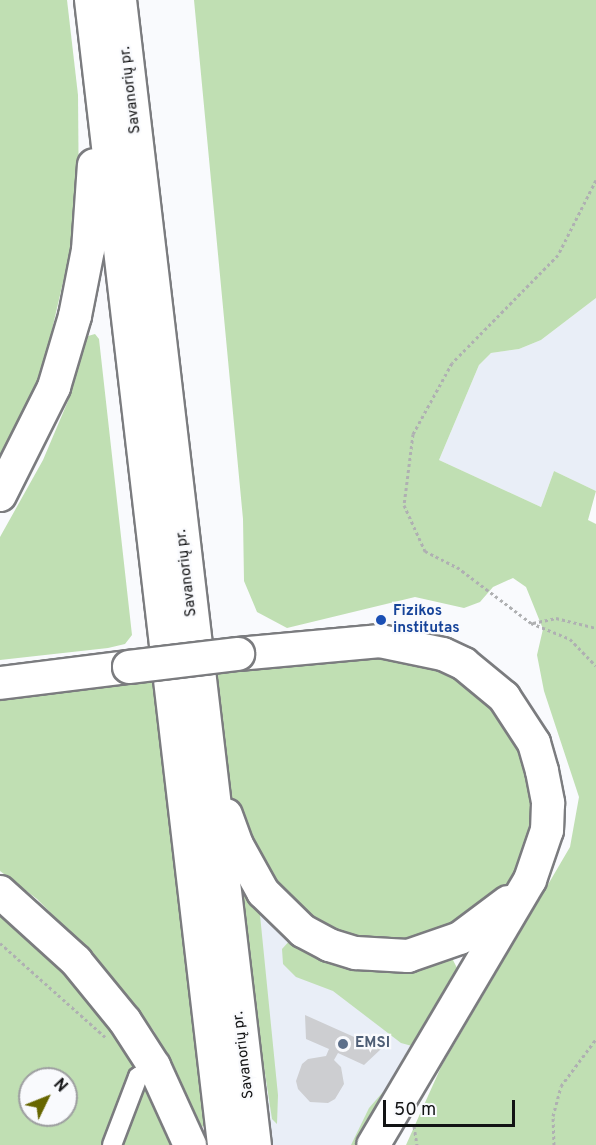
<!DOCTYPE html>
<html>
<head>
<meta charset="utf-8">
<style>
  body { margin:0 }
  #map { position:relative; width:596px; height:1145px; overflow:hidden; background:#f9fafd; font-family:Overpass,sans-serif }
  div>[style] { position:absolute }
  .built>* { inset:0; background:#e9eef7 }
  .green>* { inset:0; background:#c0dfb3 }
  .building>* { inset:0; background:#cdced1 }
  .path>* { height:3px; margin-top:-1.5px; transform-origin:0; background:repeating-linear-gradient(90deg,#afb0b2 0 3px,transparent 0 6px) }
  .roads { filter:drop-shadow(2px 0 #7b7c7f) drop-shadow(-2px 0 #7b7c7f) drop-shadow(0 2px #7b7c7f) drop-shadow(0 -2px #7b7c7f) }
  .minor>* { height:18px; margin:-9px; padding:0 9px; transform-origin:9px; border-radius:9px; background:#fff }
  .trunk>* { height:32px; margin:-16px; padding:0 16px; transform-origin:16px; border-radius:16px; background:#fff }
  .bridges { filter:drop-shadow(2px 0 #7b7c7f) drop-shadow(-2px 0 #7b7c7f) drop-shadow(0 2px #7b7c7f) drop-shadow(0 -2px #7b7c7f) }
  .trunk-bridge>* { height:32px; margin:-16px; padding:0 16px; transform-origin:16px; border-radius:16px; background:#fff }
  .dots>* { width:16px; height:16px; translate:-50% -50%; box-sizing:border-box; border:3px solid #f9fafd; border-radius:50% }
  span { translate:-50% -50%; white-space:nowrap; text-align:center; line-height:1.15; -webkit-text-stroke:4.5px #f9fafd; paint-order:stroke }
  .street-label { font-size:15px; color:#121314 }
  .transit-label { font-size:15px; color:#164399; font-weight:700 }
  .left { translate:0 -50%; text-align:left }
  .service-label { font-size:15px; color:#4e5e75; font-weight:700 }
  .north { position:absolute; left:18px; top:1067px; width:60px; height:60px; box-sizing:border-box; background:#f9fafd; border:2px solid #9d9ea0; border-radius:50%; rotate:47deg; font-size:16px; font-weight:700; line-height:24px; text-align:center; color:#121314 }
  .north::after { content:''; display:block; margin:auto; width:21px; height:27px; background:#676600; clip-path:polygon(50% 0,100% 100%,50% 72%,0 100%) }
  .scale { position:absolute; left:383px; top:1100px; width:132px; height:27px; box-sizing:border-box; border:3px solid #121314; border-top:0; padding-left:8px; font-size:18px; line-height:21px; white-space:nowrap; color:#121314; -webkit-text-stroke:4px #f9fafd; paint-order:stroke }
</style>
</head>
<body>
<div id="map">
  <div class="built">
    <div style="clip-path:polygon(596px 298px,596px 491px,554px 471px,541px 507px,439px 460px,479px 365px,491px 353px,519px 349px,541px 340px)"></div>
    <div style="clip-path:polygon(240px 891px,303px 941px,452px 958px,421px 1039px,385px 1094px,360px 1145px,267px 1145px)"></div>
  </div>
  <div class="green">
    <div style="clip-path:polygon(0 0,67px 0,78px 95px,79px 213px,45px 360px,15px 444px,0 470px)"></div>
    <div style="clip-path:polygon(194px 0,596px 0,596px 298px,541px 340px,519px 349px,491px 353px,479px 365px,439px 460px,541px 507px,554px 471px,596px 491px,588px 520px,596px 524px,596px 1145px,406px 1145px,441px 1067px,570px 847px,579px 797px,544px 691px,537px 655px,543px 629px,526px 587px,513px 578px,493px 587px,480px 602px,464px 608px,415px 597px,287px 628px,257px 612px,244px 581px,243px 519px)"></div>
    <div style="clip-path:polygon(95px 334px,99px 339px,132px 635px,125px 644px,108px 648px,0 660px,0 537px,43px 460px,68px 401px,83px 345px,88px 336px)"></div>
    <div style="clip-path:polygon(368px 654px,425px 666px,461px 678px,481px 693px,518px 741px,530px 787px,532px 813px,521px 859px,507px 886px,488px 908px,445px 937px,357px 947px,286px 905px,232px 807px,210px 669px)"></div>
    <div style="clip-path:polygon(154px 677px,206px 1123px,201px 1128px,154px 1031px,106px 969px,37px 899px,0 871px,0 695px)"></div>
    <div style="clip-path:polygon(245px 889px,259px 905px,278px 1095px,277px 1124px,272px 1119px,264px 1067px,258px 1058px,240px 891px)"></div>
    <div style="clip-path:polygon(evenodd,0 906px,77px 980px,140px 1064px,176px 1145px,0 1145px,0 906px,30px 1079px,66px 1079px,66px 1115px,30px 1115px,30px 1079px)"></div>
    <div style="clip-path:polygon(292px 938px,452px 958px,459px 972px,421px 1039px,412px 1046px,401px 1043px,333px 991px,296px 977px,283px 964px,282px 949px)"></div>
    <div style="clip-path:polygon(383px 1092px,360px 1145px,351px 1145px,369px 1108px)"></div>
  </div>
  <div class="building">
    <div style="clip-path:polygon(305px 1015px,381px 1049px,364px 1065px,338px 1053px,334px 1060px,341px 1067px,344px 1084px,335px 1099px,328px 1103px,310px 1102px,298px 1089px,296px 1081px,302px 1064px,308px 1059px,326px 1056px,329px 1049px,306px 1039px)"></div>
  </div>
  <div class="path">
    <div style="left:596px;top:180px;width:84px;rotate:116.9deg"></div>
    <div style="left:558px;top:255px;width:151px;rotate:134.5deg"></div>
    <div style="left:452px;top:363px;width:81px;rotate:118.8deg"></div>
    <div style="left:413px;top:434px;width:72px;rotate:97.2deg"></div>
    <div style="left:404px;top:505px;width:51px;rotate:65.5deg"></div>
    <div style="left:425px;top:551px;width:36px;rotate:27deg"></div>
    <div style="left:457px;top:567px;width:93px;rotate:37.1deg"></div>
    <div style="left:531px;top:623px;width:42px;rotate:22.3deg"></div>
    <div style="left:570px;top:639px;width:37px;rotate:46deg"></div>
    <div style="left:533px;top:623px;width:24px;rotate:-12deg"></div>
    <div style="left:556px;top:618px;width:41px;rotate:14deg"></div>
    <div style="left:0;top:943px;width:141px;rotate:41.8deg"></div>
    <div style="left:414px;top:1126px;width:19px;rotate:81deg"></div>
    <div style="left:554px;top:1145px;width:29px;rotate:-92deg"></div>
    <div style="left:553px;top:1116px;width:31px;rotate:-75deg"></div>
    <div style="left:561px;top:1086px;width:59px;rotate:-53.3deg"></div>
  </div>
  <div class="roads">
    <div class="minor">
      <div style="left:112px;top:1145px;width:73px;rotate:-69.1deg"></div>
      <div style="left:138px;top:1077px;width:19px;rotate:-35deg"></div>
    </div>
    <div class="trunk">
      <div style="left:91px;top:0;width:1153px;rotate:83.37deg"></div>
      <div style="left:120px;top:0;width:1153px;rotate:83.28deg"></div>
      <div style="left:0;top:495px;width:121px;rotate:-63.4deg"></div>
      <div style="left:54px;top:387px;width:74px;rotate:-73.5deg"></div>
      <div style="left:75px;top:316px;width:67px;rotate:-78.9deg"></div>
      <div style="left:88px;top:250px;width:85px;rotate:-86deg"></div>
      <div style="left:238px;top:654px;width:143px;rotate:-5.2deg"></div>
      <div style="left:380px;top:641px;width:64px;rotate:11.7deg"></div>
      <div style="left:443px;top:654px;width:23px;rotate:25deg"></div>
      <div style="left:464px;top:664px;width:52px;rotate:39.5deg"></div>
      <div style="left:504px;top:697px;width:55px;rotate:56.9deg"></div>
      <div style="left:534px;top:743px;width:29px;rotate:74deg"></div>
      <div style="left:542px;top:771px;width:33px;rotate:79deg"></div>
      <div style="left:548px;top:803px;width:27px;rotate:92deg"></div>
      <div style="left:547px;top:830px;width:53px;rotate:108.8deg"></div>
      <div style="left:530px;top:880px;width:308px;rotate:120.6deg"></div>
      <div style="left:0;top:683px;width:130px;rotate:-7.1deg"></div>
      <div style="left:226px;top:815px;width:32px;rotate:70deg"></div>
      <div style="left:237px;top:845px;width:54px;rotate:61deg"></div>
      <div style="left:263px;top:892px;width:56px;rotate:44.3deg"></div>
      <div style="left:303px;top:931px;width:30px;rotate:28deg"></div>
      <div style="left:329px;top:945px;width:28px;rotate:17deg"></div>
      <div style="left:356px;top:953px;width:52px;rotate:3.3deg"></div>
      <div style="left:408px;top:956px;width:55px;rotate:-19.1deg"></div>
      <div style="left:460px;top:938px;width:60px;rotate:-36.9deg"></div>
      <div style="left:0;top:892px;width:103px;rotate:42.2deg"></div>
      <div style="left:76px;top:961px;width:77px;rotate:50.8deg"></div>
      <div style="left:125px;top:1021px;width:54px;rotate:57.2deg"></div>
      <div style="left:154px;top:1066px;width:87px;rotate:65.5deg"></div>
    </div>
  </div>
  <div class="bridges">
    <div class="trunk-bridge">
      <div style="left:129px;top:667px;width:110px;rotate:-6.8deg"></div>
    </div>
  </div>
  <div class="dots">
    <div style="left:381px;top:620px;background:#1a4fb4"></div>
    <div style="left:343px;top:1044px;background:#5c6f8a"></div>
  </div>
  <div class="street-label">
    <span style="left:131px;top:90px;rotate:-97deg">Savanorių pr.</span>
    <span style="left:187px;top:573px;rotate:-97deg">Savanorių pr.</span>
    <span style="left:244px;top:1055px;rotate:-97deg">Savanorių pr.</span>
  </div>
  <div class="transit-label">
    <span class="left" style="left:393px;top:620px">Fizikos<br>institutas</span>
  </div>
  <div class="service-label">
    <span class="left" style="left:355px;top:1044px">EMSI</span>
  </div>
  <div class="north">N</div>
  <div class="scale">50 m</div>
</div>
</body>
</html>
